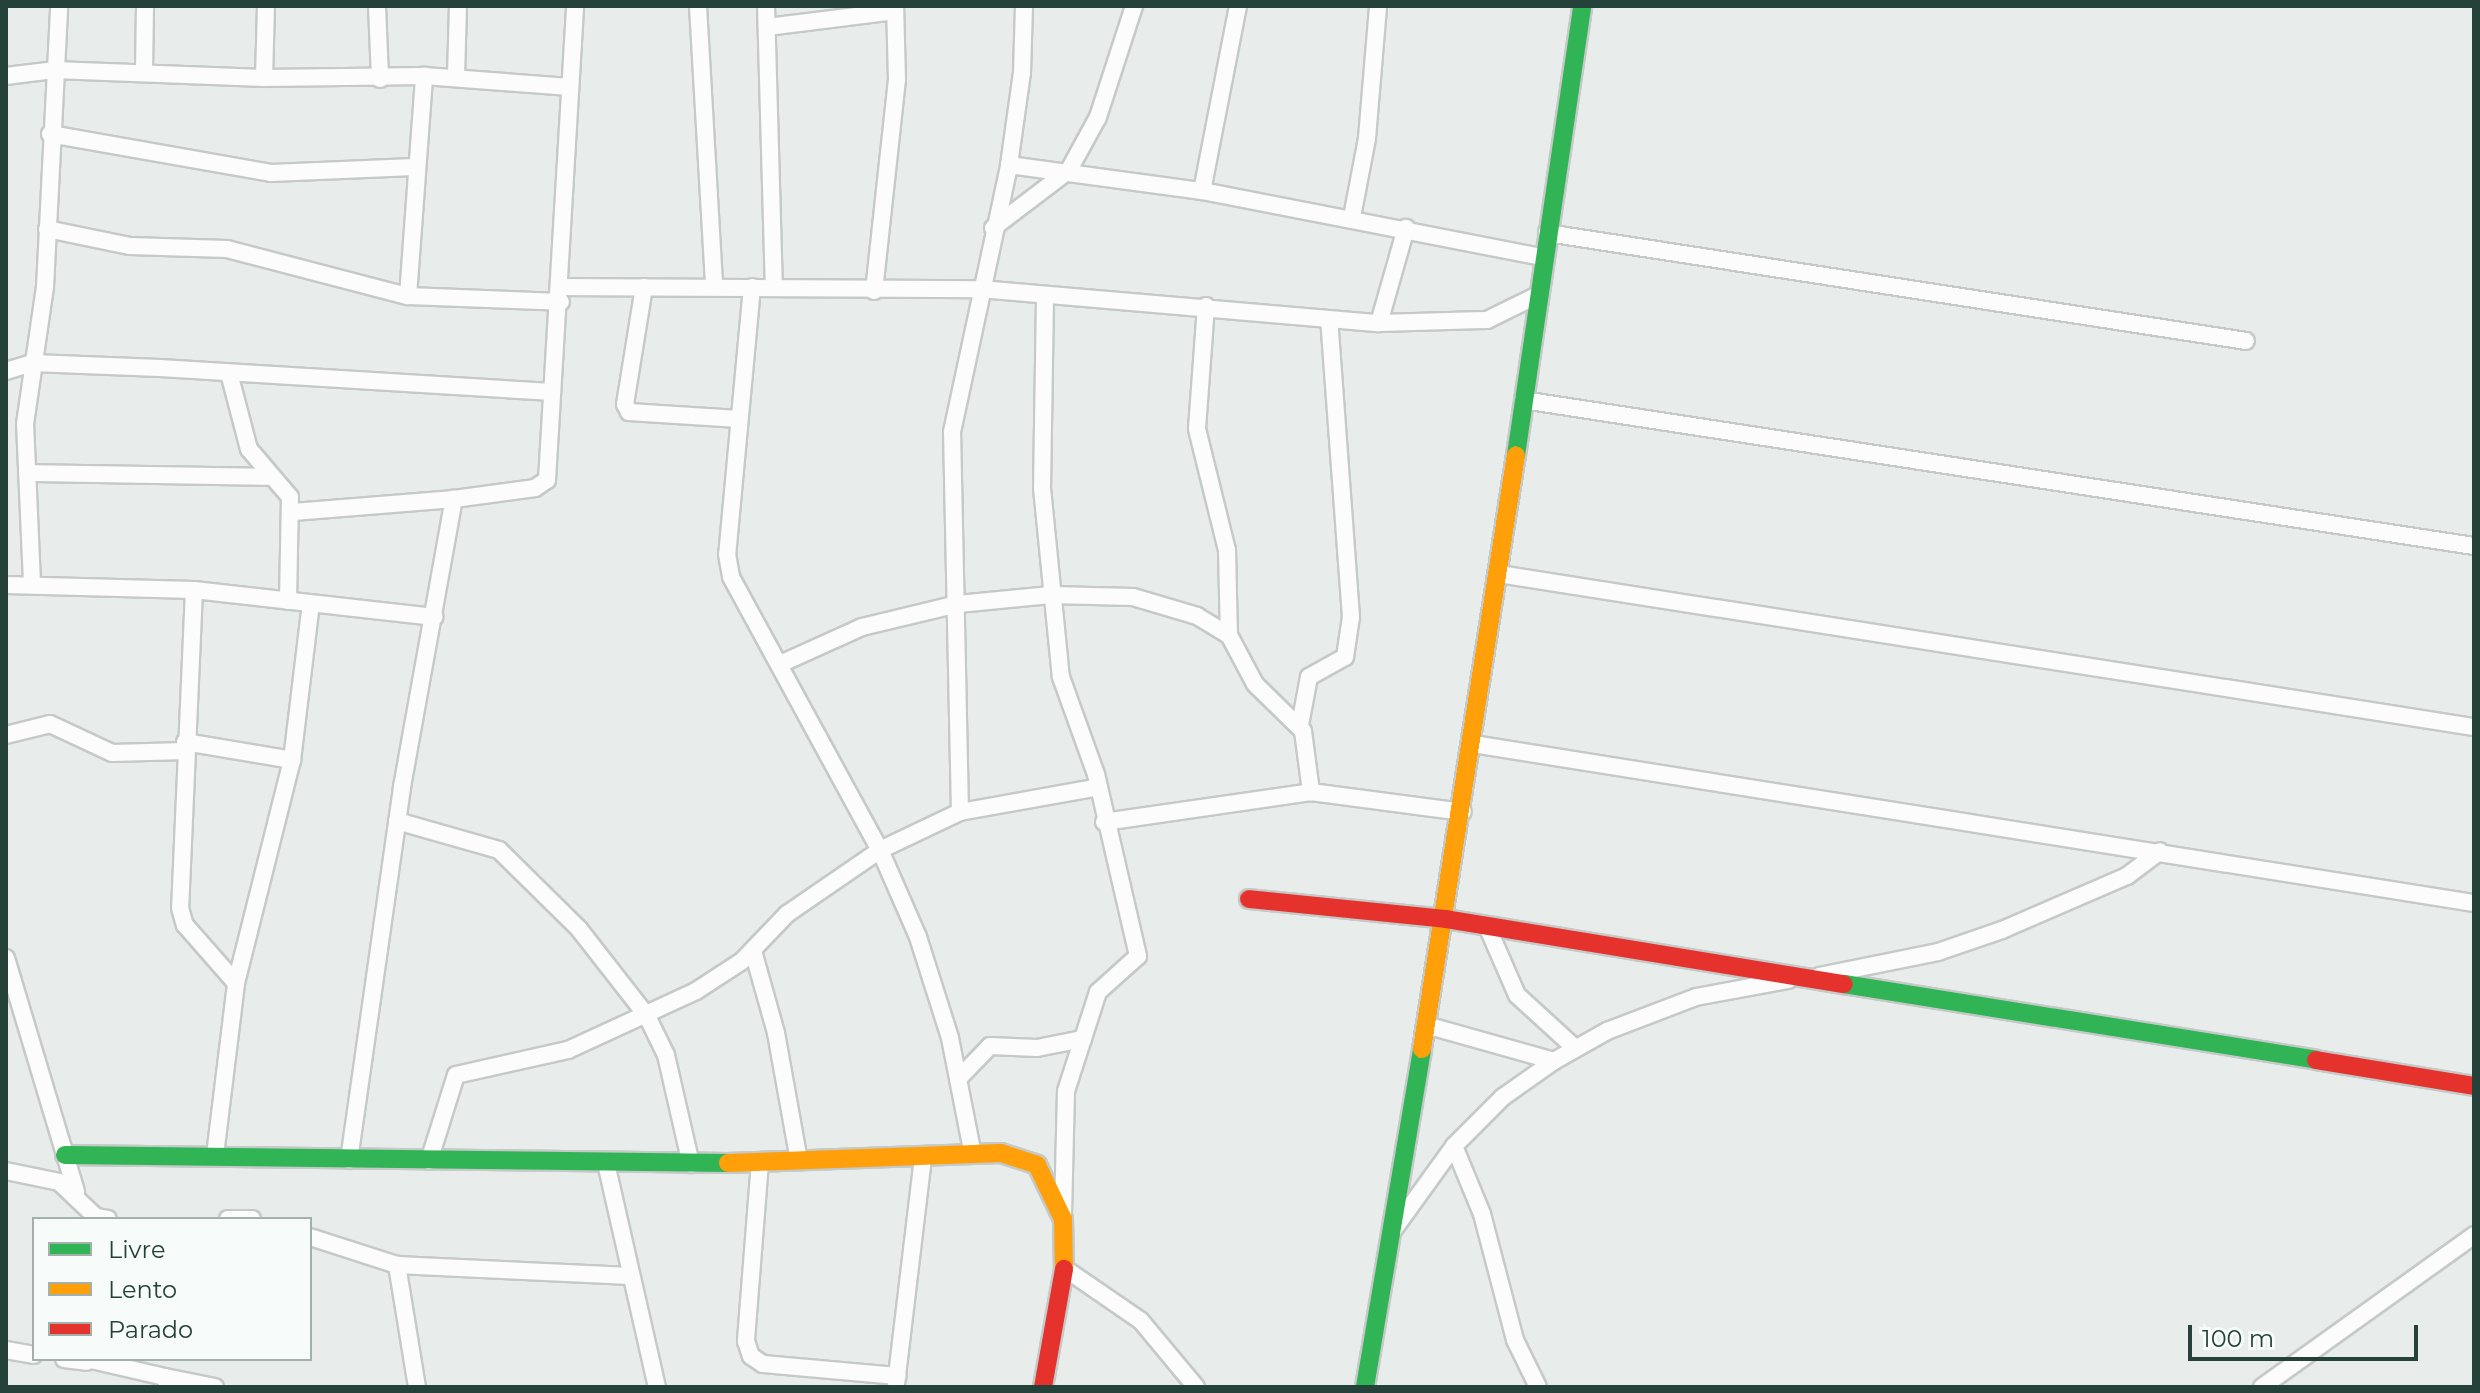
<!DOCTYPE html>
<html>
<head>
<meta charset="utf-8">
<style>
  body { margin:0 }
  #map { position:relative; width:2480px; height:1393px; overflow:hidden; background:#e8edeb; font-family:Montserrat,sans-serif }
  div>[style] { position:absolute }
  .roads { filter:drop-shadow(2px 0 #c5cac8) drop-shadow(-2px 0 #c5cac8) drop-shadow(0 2px #c5cac8) drop-shadow(0 -2px #c5cac8) }
  .street>* { height:16px; margin:-8px; padding:0 8px; transform-origin:8px; border-radius:8px; background:#fcfcfc }
  .fast>* { height:18px; margin:-9px; padding:0 9px; transform-origin:9px; border-radius:9px; background:#30b455 }
  .slow>* { height:18px; margin:-9px; padding:0 9px; transform-origin:9px; border-radius:9px; background:#ff9f0a }
  .jam>* { height:18px; margin:-9px; padding:0 9px; transform-origin:9px; border-radius:9px; background:#e5322d }
  span { translate:-50% -50%; white-space:nowrap; text-align:center; line-height:1.15; -webkit-text-stroke:6px #f7fbf9; paint-order:stroke }
  .frame { position:absolute; inset:0; border:8px solid #24423a; pointer-events:none }
  .legend { position:absolute; left:32px; top:1217px; width:280px; height:144px; box-sizing:border-box; background:#f7fbf9; border:2px solid #a3b1ad; margin:0; padding:10px 14px; list-style:none; font-size:24px; color:#24423a }
  .legend li { display:flex; align-items:center; gap:16px; height:40px }
  .legend b { width:40px; border:2px solid #a3b1ad }
  .scale { position:absolute; left:2188px; top:1325px; width:230px; height:36px; box-sizing:border-box; border:4px solid #24423a; border-top:0; padding-left:10px; font-size:24px; line-height:28px; white-space:nowrap; color:#24423a; -webkit-text-stroke:6px #f7fbf9; paint-order:stroke }
</style>
</head>
<body>
<div id="map">
  <div class="roads">
    <div class="street">
      <div style="left:377px;top:6px;width:73px;rotate:87.6deg"></div>
      <div style="left:698px;top:6px;width:281px;rotate:86.7deg"></div>
      <div style="left:766px;top:6px;width:282px;rotate:88.4deg"></div>
      <div style="left:767px;top:27px;width:129px;rotate:-7.1deg"></div>
      <div style="left:144px;top:71px;width:65px;rotate:-89.1deg"></div>
      <div style="left:6px;top:76px;width:48px;rotate:-7.1deg"></div>
      <div style="left:54px;top:70px;width:210px;rotate:2.2deg"></div>
      <div style="left:264px;top:78px;width:160px;rotate:-0.7deg"></div>
      <div style="left:424px;top:76px;width:146px;rotate:4.3deg"></div>
      <div style="left:456px;top:77px;width:71px;rotate:-88.4deg"></div>
      <div style="left:264px;top:78px;width:72px;rotate:-88.4deg"></div>
      <div style="left:50px;top:134px;width:224px;rotate:10deg"></div>
      <div style="left:271px;top:173px;width:143px;rotate:-2.4deg"></div>
      <div style="left:1009px;top:165px;width:195px;rotate:7.7deg"></div>
      <div style="left:1202px;top:191px;width:347px;rotate:11deg"></div>
      <div style="left:1202px;top:191px;width:188px;rotate:-79deg"></div>
      <div style="left:1352px;top:217px;width:80px;rotate:-79.2deg"></div>
      <div style="left:1367px;top:138px;width:132px;rotate:-85.2deg"></div>
      <div style="left:993px;top:228px;width:96px;rotate:-37.3deg"></div>
      <div style="left:1069px;top:170px;width:60px;rotate:-61.3deg"></div>
      <div style="left:1098px;top:117px;width:117px;rotate:-72deg"></div>
      <div style="left:47px;top:229px;width:85px;rotate:11.6deg"></div>
      <div style="left:130px;top:246px;width:97px;rotate:1.8deg"></div>
      <div style="left:227px;top:249px;width:187px;rotate:14.6deg"></div>
      <div style="left:408px;top:296px;width:153px;rotate:2.2deg"></div>
      <div style="left:1547px;top:233px;width:707px;rotate:8.78deg"></div>
      <div style="left:563px;top:287px;width:417px;rotate:0.3deg"></div>
      <div style="left:980px;top:289px;width:400px;rotate:4.9deg"></div>
      <div style="left:1379px;top:323px;width:108px;rotate:-1.6deg"></div>
      <div style="left:1487px;top:320px;width:57px;rotate:-26.1deg"></div>
      <div style="left:644px;top:287px;width:119px;rotate:99.2deg"></div>
      <div style="left:625px;top:404px;width:9px;rotate:63deg"></div>
      <div style="left:629px;top:412px;width:110px;rotate:3.6deg"></div>
      <div style="left:752px;top:287px;width:268px;rotate:95.3deg"></div>
      <div style="left:727px;top:554px;width:23px;rotate:80deg"></div>
      <div style="left:731px;top:577px;width:311px;rotate:61.4deg"></div>
      <div style="left:880px;top:850px;width:95px;rotate:66.4deg"></div>
      <div style="left:918px;top:937px;width:106px;rotate:72.4deg"></div>
      <div style="left:950px;top:1038px;width:114px;rotate:78.9deg"></div>
      <div style="left:874px;top:291px;width:212px;rotate:-83.8deg"></div>
      <div style="left:897px;top:80px;width:74px;rotate:-91.5deg"></div>
      <div style="left:408px;top:296px;width:221px;rotate:-85.8deg"></div>
      <div style="left:1045px;top:298px;width:190px;rotate:90.9deg"></div>
      <div style="left:1042px;top:488px;width:190px;rotate:84.3deg"></div>
      <div style="left:1061px;top:677px;width:103px;rotate:70.2deg"></div>
      <div style="left:1096px;top:774px;width:187px;rotate:77deg"></div>
      <div style="left:1138px;top:956px;width:54px;rotate:138deg"></div>
      <div style="left:1098px;top:992px;width:104px;rotate:107.9deg"></div>
      <div style="left:1066px;top:1091px;width:122px;rotate:91.4deg"></div>
      <div style="left:1206px;top:306px;width:123px;rotate:94.2deg"></div>
      <div style="left:1197px;top:429px;width:125px;rotate:76.1deg"></div>
      <div style="left:1227px;top:550px;width:85px;rotate:88.7deg"></div>
      <div style="left:1229px;top:635px;width:55px;rotate:62deg"></div>
      <div style="left:1255px;top:684px;width:67px;rotate:44.4deg"></div>
      <div style="left:1303px;top:731px;width:62px;rotate:82.5deg"></div>
      <div style="left:1379px;top:323px;width:99px;rotate:-74.1deg"></div>
      <div style="left:6px;top:371px;width:27px;rotate:-17deg"></div>
      <div style="left:32px;top:363px;width:128px;rotate:2.2deg"></div>
      <div style="left:160px;top:368px;width:393px;rotate:3.5deg"></div>
      <div style="left:229px;top:373px;width:79px;rotate:75.3deg"></div>
      <div style="left:249px;top:449px;width:63px;rotate:49.5deg"></div>
      <div style="left:290px;top:497px;width:104px;rotate:91.1deg"></div>
      <div style="left:1523px;top:400px;width:962px;rotate:8.73deg"></div>
      <div style="left:27px;top:473px;width:243px;rotate:0.9deg"></div>
      <div style="left:293px;top:512px;width:162px;rotate:-4.6deg"></div>
      <div style="left:454px;top:499px;width:82px;rotate:-7.7deg"></div>
      <div style="left:535px;top:488px;width:14px;rotate:-34deg"></div>
      <div style="left:547px;top:480px;width:475px;rotate:-86.6deg"></div>
      <div style="left:1499px;top:574px;width:987px;rotate:8.92deg"></div>
      <div style="left:32px;top:583px;width:159px;rotate:-92.5deg"></div>
      <div style="left:25px;top:424px;width:138px;rotate:-81.7deg"></div>
      <div style="left:45px;top:287px;width:281px;rotate:-87.1deg"></div>
      <div style="left:6px;top:585px;width:188px;rotate:1.5deg"></div>
      <div style="left:194px;top:590px;width:242px;rotate:6.4deg"></div>
      <div style="left:194px;top:590px;width:318px;rotate:92.5deg"></div>
      <div style="left:180px;top:908px;width:18px;rotate:74deg"></div>
      <div style="left:185px;top:925px;width:77px;rotate:48.7deg"></div>
      <div style="left:780px;top:664px;width:90px;rotate:-24.3deg"></div>
      <div style="left:862px;top:627px;width:99px;rotate:-13.5deg"></div>
      <div style="left:958px;top:604px;width:93px;rotate:-5.5deg"></div>
      <div style="left:1051px;top:595px;width:82px;rotate:1.4deg"></div>
      <div style="left:1133px;top:597px;width:67px;rotate:16.5deg"></div>
      <div style="left:1197px;top:616px;width:37px;rotate:31deg"></div>
      <div style="left:1300px;top:725px;width:49px;rotate:-79.4deg"></div>
      <div style="left:1309px;top:677px;width:41px;rotate:-29.1deg"></div>
      <div style="left:1345px;top:657px;width:40px;rotate:-81.5deg"></div>
      <div style="left:1351px;top:617px;width:298px;rotate:-94.2deg"></div>
      <div style="left:6px;top:735px;width:45px;rotate:-14deg"></div>
      <div style="left:50px;top:724px;width:68px;rotate:25.1deg"></div>
      <div style="left:112px;top:753px;width:73px;rotate:-1.6deg"></div>
      <div style="left:185px;top:742px;width:109px;rotate:9.5deg"></div>
      <div style="left:1473px;top:744px;width:1014px;rotate:9.03deg"></div>
      <div style="left:960px;top:812px;width:380px;rotate:-91.2deg"></div>
      <div style="left:952px;top:432px;width:273px;rotate:-77.9deg"></div>
      <div style="left:1009px;top:165px;width:93px;rotate:-82deg"></div>
      <div style="left:1022px;top:73px;width:67px;rotate:-88.3deg"></div>
      <div style="left:397px;top:821px;width:106px;rotate:15.9deg"></div>
      <div style="left:499px;top:850px;width:112px;rotate:44.6deg"></div>
      <div style="left:579px;top:929px;width:110px;rotate:52deg"></div>
      <div style="left:647px;top:1016px;width:43px;rotate:64deg"></div>
      <div style="left:666px;top:1055px;width:112px;rotate:77.1deg"></div>
      <div style="left:1104px;top:822px;width:209px;rotate:-8.2deg"></div>
      <div style="left:1311px;top:792px;width:153px;rotate:7.5deg"></div>
      <div style="left:1487px;top:926px;width:75px;rotate:66.5deg"></div>
      <div style="left:1517px;top:995px;width:79px;rotate:42.4deg"></div>
      <div style="left:753px;top:951px;width:85px;rotate:74.3deg"></div>
      <div style="left:776px;top:1033px;width:130px;rotate:79.8deg"></div>
      <div style="left:6px;top:958px;width:244px;rotate:73.3deg"></div>
      <div style="left:1819px;top:976px;width:121px;rotate:-11.4deg"></div>
      <div style="left:1938px;top:952px;width:68px;rotate:-19deg"></div>
      <div style="left:2002px;top:930px;width:136px;rotate:-23.4deg"></div>
      <div style="left:2127px;top:876px;width:41px;rotate:-37.1deg"></div>
      <div style="left:1426px;top:1025px;width:133px;rotate:15.7deg"></div>
      <div style="left:958px;top:1079px;width:46px;rotate:-45.9deg"></div>
      <div style="left:990px;top:1046px;width:47px;rotate:2.4deg"></div>
      <div style="left:1037px;top:1048px;width:47px;rotate:-11.1deg"></div>
      <div style="left:1454px;top:1146px;width:74px;rotate:67.6deg"></div>
      <div style="left:1482px;top:1214px;width:130px;rotate:75.3deg"></div>
      <div style="left:1515px;top:1340px;width:52px;rotate:63.9deg"></div>
      <div style="left:215px;top:1155px;width:173px;rotate:-83deg"></div>
      <div style="left:236px;top:983px;width:230px;rotate:-75.9deg"></div>
      <div style="left:292px;top:760px;width:157px;rotate:-83.1deg"></div>
      <div style="left:349px;top:1160px;width:377px;rotate:-81.9deg"></div>
      <div style="left:402px;top:787px;width:293px;rotate:-79.8deg"></div>
      <div style="left:429px;top:1161px;width:90px;rotate:-72.6deg"></div>
      <div style="left:456px;top:1075px;width:115px;rotate:-12.6deg"></div>
      <div style="left:568px;top:1050px;width:141px;rotate:-24.7deg"></div>
      <div style="left:696px;top:991px;width:55px;rotate:-33.1deg"></div>
      <div style="left:742px;top:961px;width:65px;rotate:-46.2deg"></div>
      <div style="left:787px;top:914px;width:113px;rotate:-34.5deg"></div>
      <div style="left:880px;top:850px;width:89px;rotate:-25.4deg"></div>
      <div style="left:960px;top:812px;width:141px;rotate:-10.2deg"></div>
      <div style="left:760px;top:1162px;width:180px;rotate:94.5deg"></div>
      <div style="left:746px;top:1341px;width:16px;rotate:72deg"></div>
      <div style="left:751px;top:1356px;width:14px;rotate:34deg"></div>
      <div style="left:763px;top:1364px;width:135px;rotate:5.1deg"></div>
      <div style="left:606px;top:1163px;width:230px;rotate:77.2deg"></div>
      <div style="left:6px;top:1171px;width:54px;rotate:11.7deg"></div>
      <div style="left:59px;top:1182px;width:51px;rotate:43.4deg"></div>
      <div style="left:96px;top:1217px;width:12px;rotate:9deg"></div>
      <div style="left:228px;top:1219px;width:24px"></div>
      <div style="left:1394px;top:1229px;width:102px;rotate:-54.1deg"></div>
      <div style="left:1454px;top:1146px;width:69px;rotate:-45deg"></div>
      <div style="left:1503px;top:1097px;width:62px;rotate:-35.2deg"></div>
      <div style="left:1554px;top:1061px;width:61px;rotate:-29.5deg"></div>
      <div style="left:1607px;top:1031px;width:95px;rotate:-20.9deg"></div>
      <div style="left:1696px;top:997px;width:94px;rotate:-10.5deg"></div>
      <div style="left:310px;top:1237px;width:91px;rotate:17.8deg"></div>
      <div style="left:397px;top:1265px;width:233px;rotate:2.7deg"></div>
      <div style="left:397px;top:1265px;width:124px;rotate:80.7deg"></div>
      <div style="left:1064px;top:1268px;width:93px;rotate:34.5deg"></div>
      <div style="left:1141px;top:1321px;width:86px;rotate:50.2deg"></div>
      <div style="left:6px;top:1350px;width:28px;rotate:10deg"></div>
      <div style="left:64px;top:1359px;width:23px;rotate:7deg"></div>
      <div style="left:87px;top:1359px;width:80px;rotate:13deg"></div>
      <div style="left:165px;top:1377px;width:10px;rotate:73deg"></div>
      <div style="left:165px;top:1377px;width:51px;rotate:11.3deg"></div>
      <div style="left:896px;top:1384px;width:227px;rotate:-83.2deg"></div>
      <div style="left:2262px;top:1387px;width:261px;rotate:-35.6deg"></div>
    </div>
    <div class="fast">
      <div style="left:1516px;top:455px;width:454px;rotate:-81.6deg"></div>
      <div style="left:1844px;top:984px;width:478px;rotate:9.1deg"></div>
      <div style="left:65px;top:1155px;width:663px;rotate:0.69deg"></div>
      <div style="left:1365px;top:1387px;width:343px;rotate:-80.4deg"></div>
    </div>
    <div class="slow">
      <div style="left:1422px;top:1049px;width:601px;rotate:-81.01deg"></div>
      <div style="left:728px;top:1163px;width:273px;rotate:-2.1deg"></div>
      <div style="left:1001px;top:1153px;width:38px;rotate:18deg"></div>
      <div style="left:1037px;top:1165px;width:60px;rotate:64.3deg"></div>
      <div style="left:1063px;top:1219px;width:50px;rotate:88.9deg"></div>
    </div>
    <div class="jam">
      <div style="left:1249px;top:899px;width:198px;rotate:5.8deg"></div>
      <div style="left:1446px;top:919px;width:403px;rotate:9.3deg"></div>
      <div style="left:2316px;top:1060px;width:160px;rotate:9.3deg"></div>
      <div style="left:1043px;top:1387px;width:120px;rotate:-79.9deg"></div>
    </div>
  </div>
  <div class="frame"></div>
  <ul class="legend">
  <li><b style="height:10px;background:#30b455"></b>Livre</li>
  <li><b style="height:10px;background:#ff9f0a"></b>Lento</li>
  <li><b style="height:10px;background:#e5322d"></b>Parado</li>
  </ul>
  <div class="scale">100 m</div>
</div>
</body>
</html>
